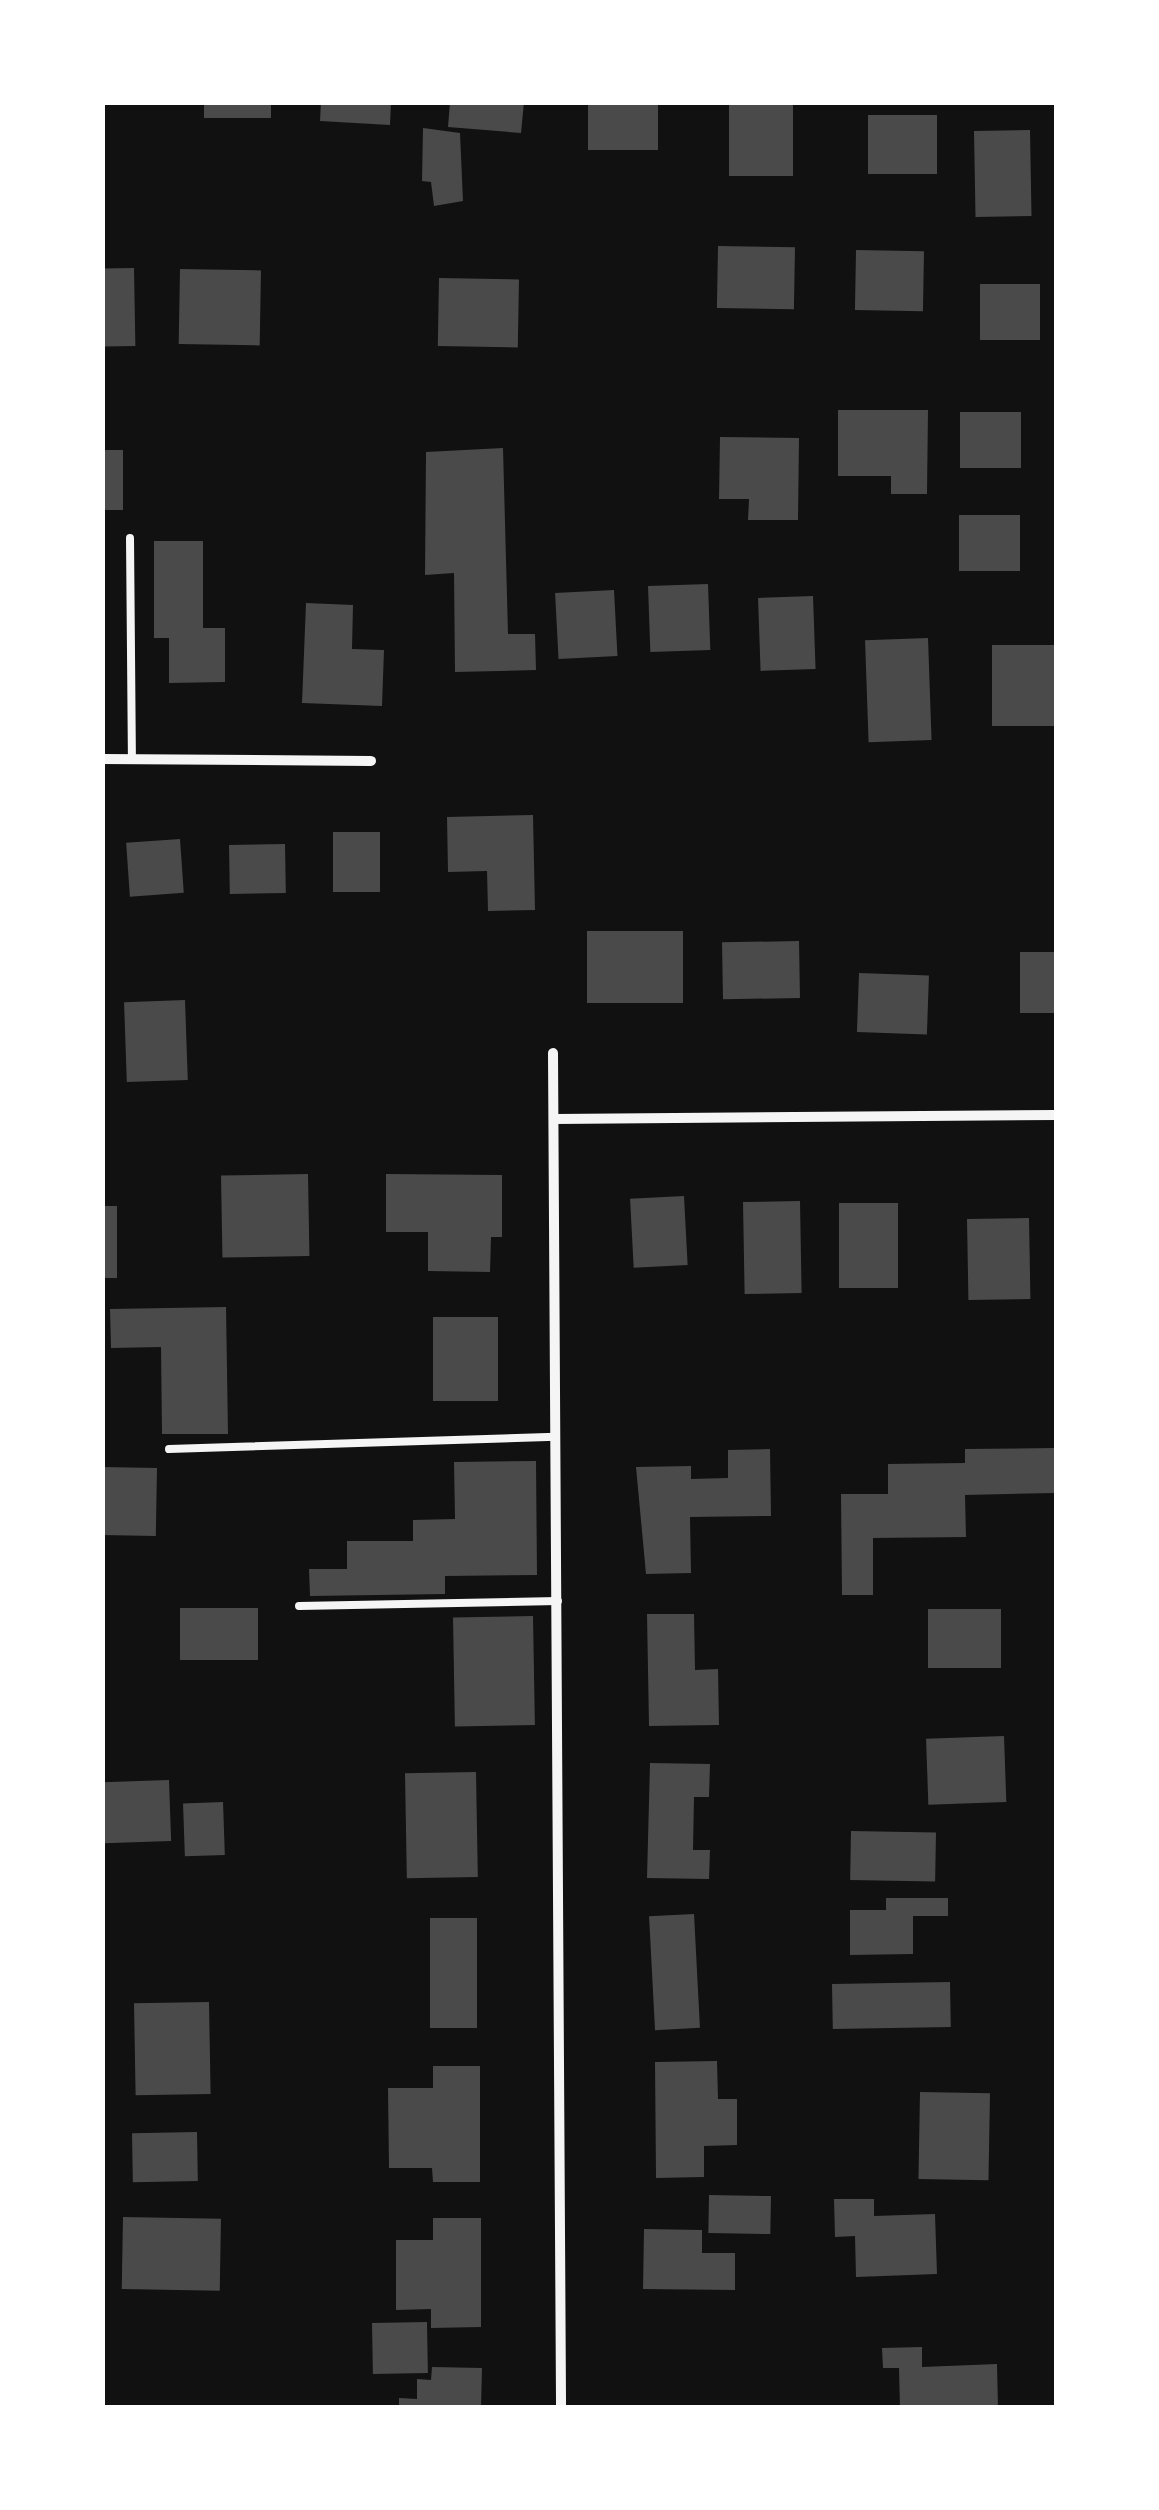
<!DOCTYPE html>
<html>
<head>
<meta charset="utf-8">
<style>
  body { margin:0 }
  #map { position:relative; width:1159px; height:2510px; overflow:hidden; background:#111; font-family:"Roboto Condensed",sans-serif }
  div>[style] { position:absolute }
  .building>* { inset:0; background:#4a4a4a; transform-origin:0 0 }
  .service>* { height:8px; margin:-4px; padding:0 4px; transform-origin:4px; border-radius:4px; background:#f5f5f5 }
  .minor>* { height:10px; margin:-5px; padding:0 5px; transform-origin:5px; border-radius:5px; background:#f5f5f5 }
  span { translate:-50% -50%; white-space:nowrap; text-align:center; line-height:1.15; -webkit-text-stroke:9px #fff; paint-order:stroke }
  .frame { position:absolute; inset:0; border:105px solid #fff; pointer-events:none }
</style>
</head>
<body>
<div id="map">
  <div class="building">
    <div style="left:204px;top:102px;width:67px;height:16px"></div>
    <div style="clip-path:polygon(321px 102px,391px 102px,390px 125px,320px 121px)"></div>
    <div style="clip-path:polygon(450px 102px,524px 102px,521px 133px,448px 127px)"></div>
    <div style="left:588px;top:102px;width:70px;height:48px"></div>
    <div style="left:729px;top:102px;width:64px;height:74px"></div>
    <div style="left:868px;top:115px;width:69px;height:59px"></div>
    <div style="clip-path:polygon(423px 128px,460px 133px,463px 201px,434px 206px,431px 182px,422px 181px)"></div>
    <div style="left:1030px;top:130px;width:86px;height:56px;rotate:89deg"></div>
    <div style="left:718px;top:246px;width:77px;height:62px;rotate:1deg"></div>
    <div style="left:856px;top:250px;width:68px;height:60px;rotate:1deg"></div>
    <div style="left:134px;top:268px;width:78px;height:32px;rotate:89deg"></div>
    <div style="left:180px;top:269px;width:81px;height:75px;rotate:1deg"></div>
    <div style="left:439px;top:278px;width:80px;height:68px;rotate:1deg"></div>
    <div style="left:1040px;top:284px;width:56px;height:60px;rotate:90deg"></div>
    <div style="clip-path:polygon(838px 410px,928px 410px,927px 494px,891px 494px,891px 476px,838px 476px)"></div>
    <div style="left:1021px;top:412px;width:56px;height:61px;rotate:90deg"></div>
    <div style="clip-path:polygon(720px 437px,799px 438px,798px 520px,748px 520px,749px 499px,719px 499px)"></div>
    <div style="clip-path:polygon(503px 448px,508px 634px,535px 634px,536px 670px,455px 672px,454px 573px,425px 575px,426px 452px)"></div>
    <div style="left:102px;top:450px;width:21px;height:60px"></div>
    <div style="left:959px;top:515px;width:61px;height:56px"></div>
    <div style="clip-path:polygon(154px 541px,203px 541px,203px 628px,225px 628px,225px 682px,169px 683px,169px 638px,154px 638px)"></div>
    <div style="left:708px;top:584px;width:66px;height:60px;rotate:88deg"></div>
    <div style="left:614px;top:590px;width:66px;height:59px;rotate:87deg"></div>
    <div style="left:813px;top:596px;width:73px;height:55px;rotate:88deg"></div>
    <div style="clip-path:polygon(306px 603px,353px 605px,352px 649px,384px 650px,382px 706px,302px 703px)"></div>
    <div style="left:928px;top:638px;width:102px;height:63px;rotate:88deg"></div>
    <div style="left:992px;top:645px;width:64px;height:81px"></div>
    <div style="clip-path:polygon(533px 815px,535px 910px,488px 911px,487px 871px,448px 872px,447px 817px)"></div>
    <div style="left:333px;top:832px;width:47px;height:60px"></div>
    <div style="left:180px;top:839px;width:54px;height:54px;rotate:86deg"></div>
    <div style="left:285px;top:844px;width:49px;height:56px;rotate:89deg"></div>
    <div style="left:683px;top:931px;width:72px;height:96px;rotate:90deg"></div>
    <div style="left:799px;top:941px;width:57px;height:77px;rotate:89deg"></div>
    <div style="left:1020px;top:952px;width:36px;height:61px"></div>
    <div style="left:859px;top:973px;width:70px;height:59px;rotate:2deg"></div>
    <div style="left:185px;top:1000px;width:80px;height:61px;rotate:88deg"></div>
    <div style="left:308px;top:1174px;width:82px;height:87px;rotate:89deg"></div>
    <div style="clip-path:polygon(386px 1174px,502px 1175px,502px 1237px,491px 1237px,490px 1272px,428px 1271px,428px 1232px,386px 1232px)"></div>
    <div style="left:684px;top:1196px;width:69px;height:54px;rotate:87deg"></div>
    <div style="left:800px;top:1201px;width:92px;height:57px;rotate:89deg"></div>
    <div style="left:898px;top:1203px;width:85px;height:59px;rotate:90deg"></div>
    <div style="left:102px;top:1206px;width:15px;height:72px"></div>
    <div style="left:1029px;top:1218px;width:81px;height:62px;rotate:89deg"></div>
    <div style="clip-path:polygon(226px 1307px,228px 1434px,162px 1434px,161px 1347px,111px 1348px,110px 1309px)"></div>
    <div style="left:433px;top:1317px;width:65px;height:84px"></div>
    <div style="clip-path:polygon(1055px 1448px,1055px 1493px,965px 1495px,966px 1537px,873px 1538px,873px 1595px,842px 1595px,841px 1494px,888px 1494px,888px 1464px,965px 1463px,965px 1449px)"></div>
    <div style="clip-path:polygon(770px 1449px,771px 1516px,690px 1517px,691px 1573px,646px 1574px,636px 1467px,691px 1466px,691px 1479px,728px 1478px,728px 1450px)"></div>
    <div style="clip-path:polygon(536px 1461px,537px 1575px,445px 1576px,445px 1594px,310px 1596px,309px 1569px,347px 1569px,347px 1541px,413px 1541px,413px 1520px,455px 1519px,454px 1462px)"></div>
    <div style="left:102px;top:1467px;width:55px;height:68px;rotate:1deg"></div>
    <div style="left:180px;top:1608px;width:78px;height:52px"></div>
    <div style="left:928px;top:1609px;width:73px;height:59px"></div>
    <div style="clip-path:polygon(647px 1614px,694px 1614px,695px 1670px,718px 1669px,719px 1725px,649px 1726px)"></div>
    <div style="left:533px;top:1616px;width:109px;height:80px;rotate:89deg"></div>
    <div style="left:1004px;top:1736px;width:66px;height:78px;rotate:88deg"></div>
    <div style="clip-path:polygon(650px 1763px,710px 1764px,709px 1797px,694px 1797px,693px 1850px,710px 1850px,709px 1879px,647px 1878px)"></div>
    <div style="left:476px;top:1772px;width:105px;height:71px;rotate:89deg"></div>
    <div style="left:169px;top:1780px;width:61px;height:67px;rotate:88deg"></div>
    <div style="left:223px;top:1802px;width:53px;height:40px;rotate:88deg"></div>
    <div style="left:851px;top:1831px;width:85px;height:49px;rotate:1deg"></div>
    <div style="clip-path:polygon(886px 1898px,948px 1898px,948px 1916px,913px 1916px,913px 1954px,850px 1955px,850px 1910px,886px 1910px)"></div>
    <div style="left:694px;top:1914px;width:114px;height:45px;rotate:87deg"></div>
    <div style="left:430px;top:1918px;width:47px;height:110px"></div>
    <div style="left:950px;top:1982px;width:45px;height:118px;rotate:89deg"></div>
    <div style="left:209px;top:2002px;width:92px;height:75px;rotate:89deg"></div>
    <div style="clip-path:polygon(717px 2061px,718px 2099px,737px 2099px,737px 2145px,704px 2146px,704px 2177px,656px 2178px,655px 2062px)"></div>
    <div style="clip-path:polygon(433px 2066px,480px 2066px,480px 2182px,433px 2182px,432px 2168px,389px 2168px,388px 2088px,433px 2088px)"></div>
    <div style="left:920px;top:2092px;width:70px;height:87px;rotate:1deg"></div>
    <div style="left:197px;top:2132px;width:49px;height:65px;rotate:89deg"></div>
    <div style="left:709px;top:2195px;width:62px;height:38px;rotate:1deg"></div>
    <div style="clip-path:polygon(834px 2199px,874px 2199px,874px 2216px,935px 2214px,937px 2274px,856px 2277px,855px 2236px,835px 2237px)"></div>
    <div style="left:123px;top:2217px;width:98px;height:72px;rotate:1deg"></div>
    <div style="clip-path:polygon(433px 2218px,481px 2218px,481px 2327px,431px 2328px,431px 2309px,396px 2310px,396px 2240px,433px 2240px)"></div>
    <div style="clip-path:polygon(644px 2229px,702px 2230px,702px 2253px,735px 2253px,735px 2290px,643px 2289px)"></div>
    <div style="left:427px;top:2322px;width:51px;height:55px;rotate:89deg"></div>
    <div style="clip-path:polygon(922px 2347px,922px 2367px,997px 2364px,998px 2408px,900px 2408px,899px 2368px,883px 2368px,882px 2348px)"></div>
    <div style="clip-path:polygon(432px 2367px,482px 2368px,481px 2408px,399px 2408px,399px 2398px,417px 2399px,417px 2379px,431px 2380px)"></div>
  </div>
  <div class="service">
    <div style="left:130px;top:538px;width:221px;rotate:89.5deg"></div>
    <div style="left:169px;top:1449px;width:387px;rotate:-1.8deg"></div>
    <div style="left:299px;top:1606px;width:259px;rotate:-1.1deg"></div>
  </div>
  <div class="minor">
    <div style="left:102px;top:759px;width:269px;rotate:0.4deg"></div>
    <div style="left:553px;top:1053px;width:1355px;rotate:89.66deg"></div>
    <div style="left:555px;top:1119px;width:501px;rotate:-0.46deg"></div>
  </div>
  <div class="frame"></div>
</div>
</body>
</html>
